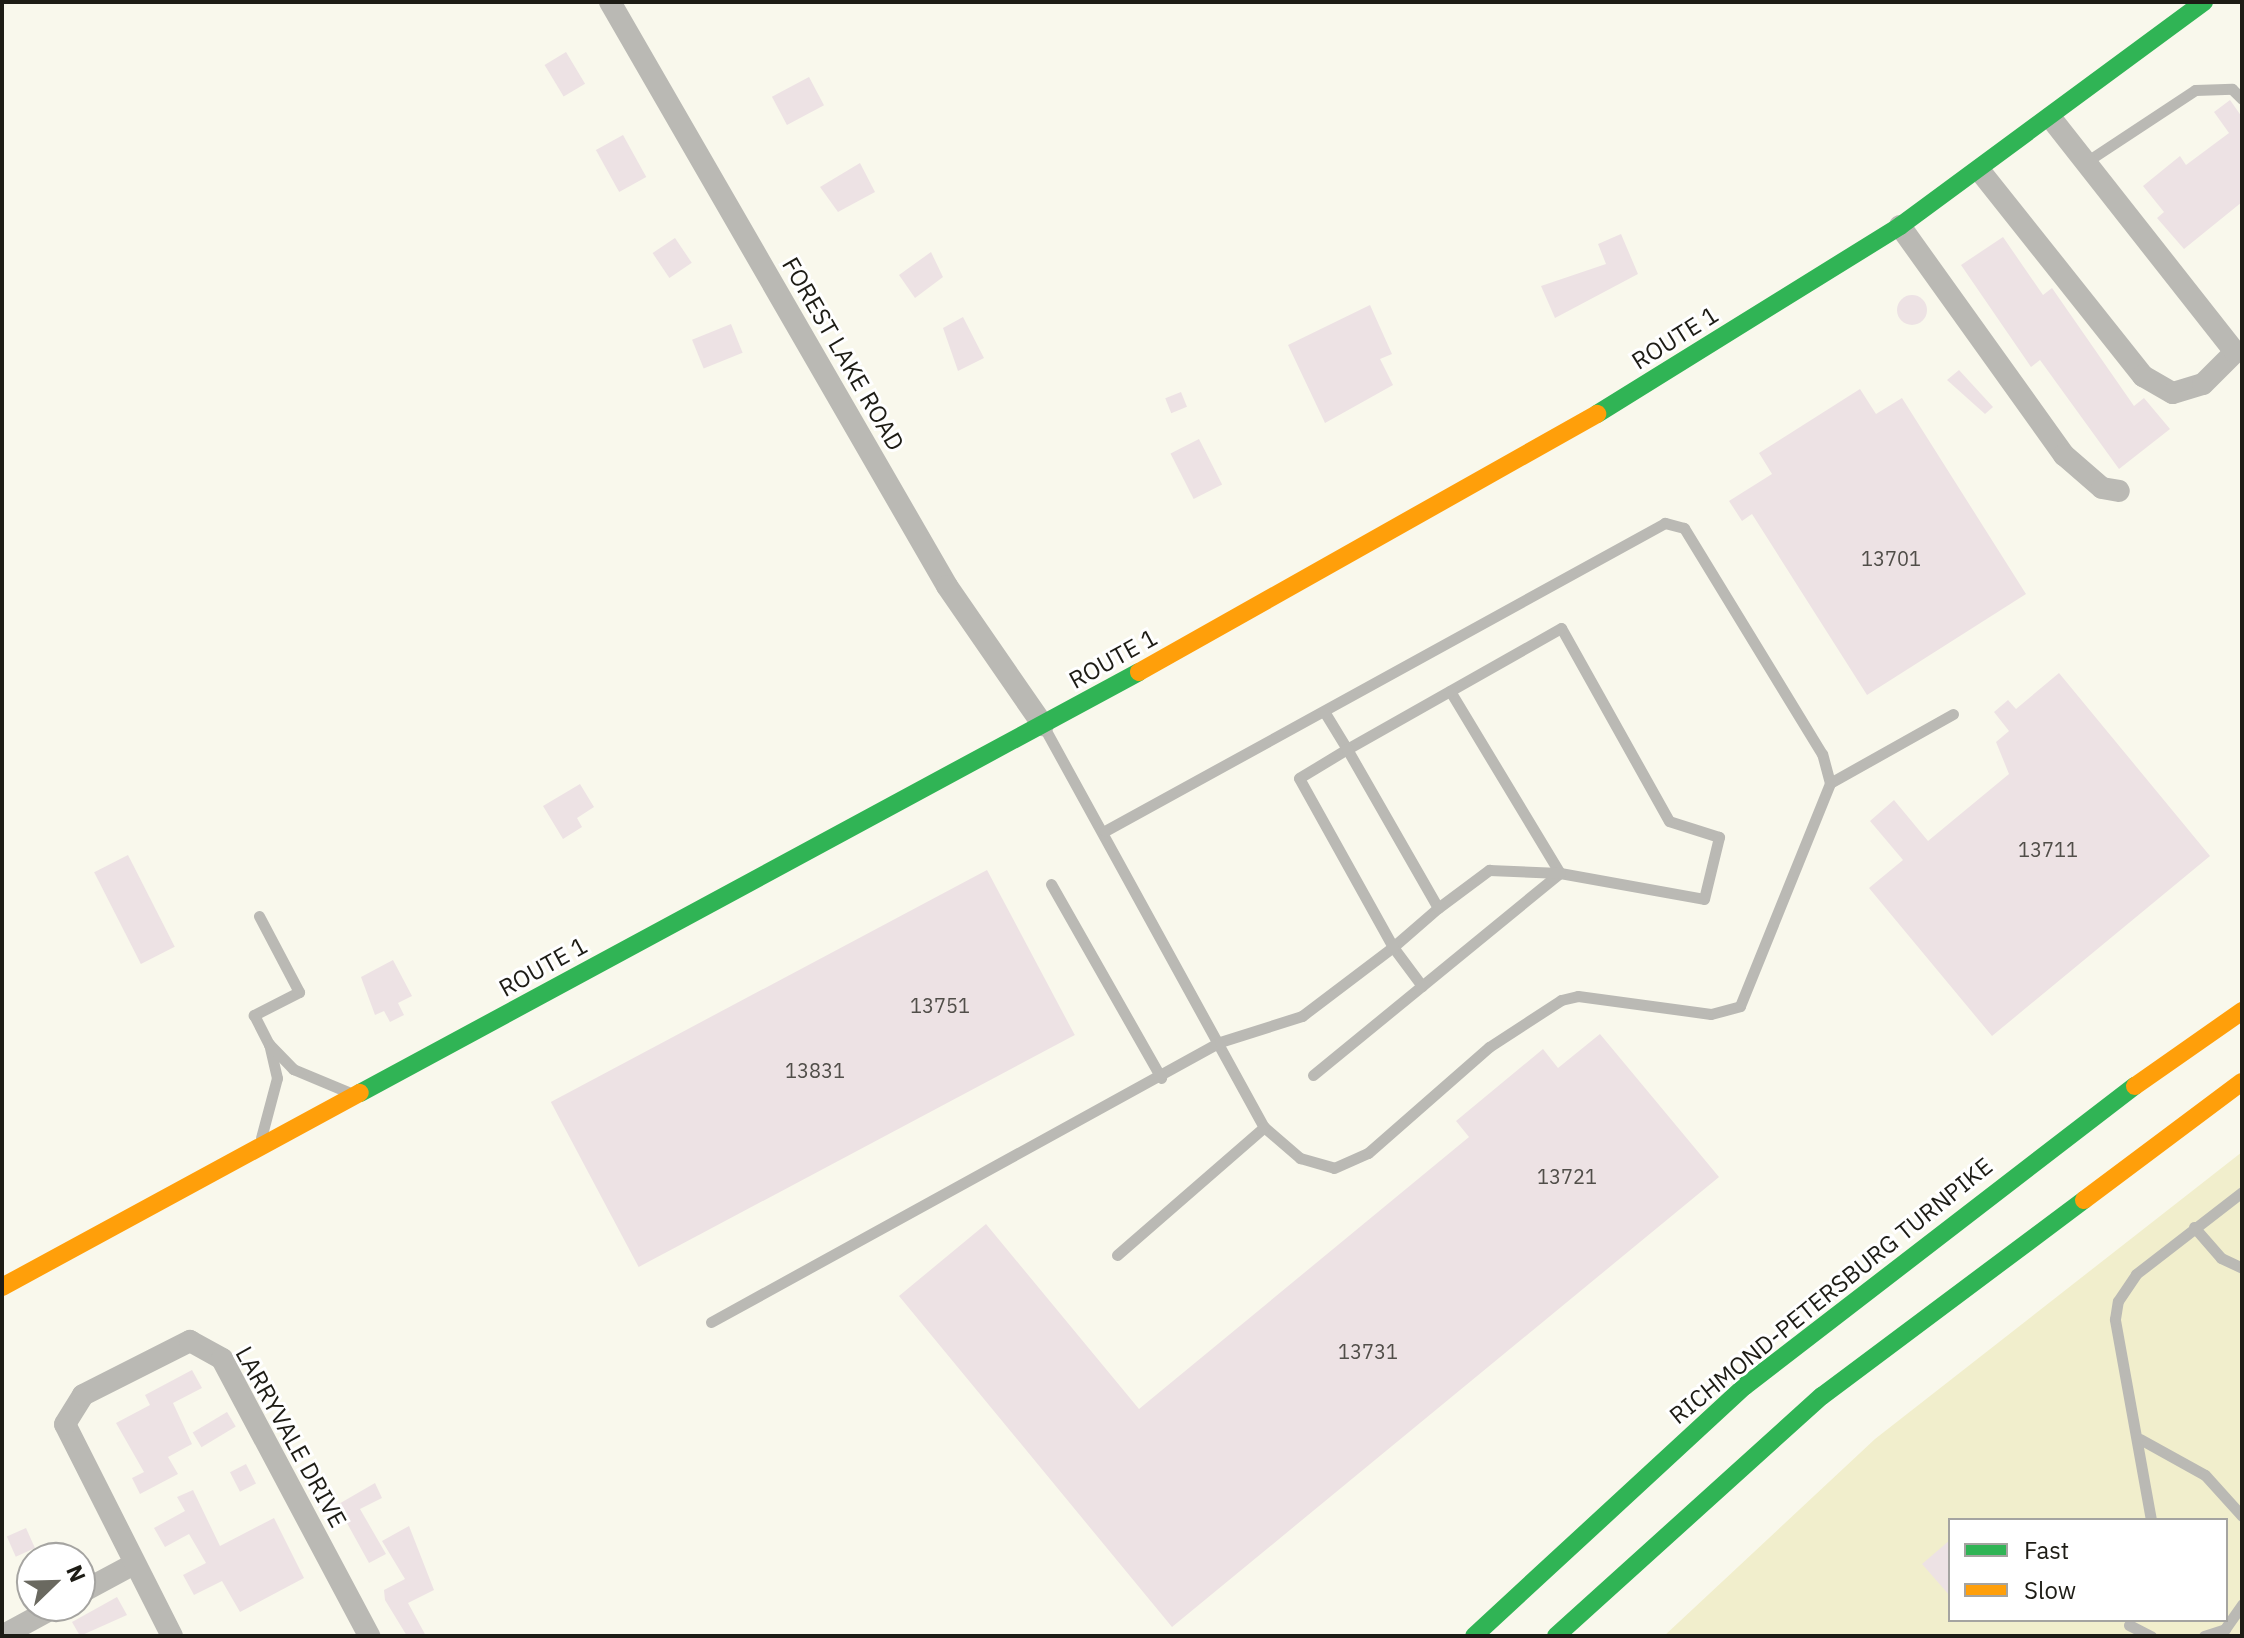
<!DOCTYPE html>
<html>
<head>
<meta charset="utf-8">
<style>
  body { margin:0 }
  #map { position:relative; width:2244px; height:1638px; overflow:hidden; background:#f9f8ec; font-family:"IBM Plex Sans",sans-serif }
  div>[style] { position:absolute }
  .green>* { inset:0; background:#f1eecc }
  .building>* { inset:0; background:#ede2e4; transform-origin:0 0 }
  .round { border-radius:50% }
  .lane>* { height:11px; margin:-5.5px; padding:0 5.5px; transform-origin:5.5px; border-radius:5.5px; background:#bab9b4 }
  .street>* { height:22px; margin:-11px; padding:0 11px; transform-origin:11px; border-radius:11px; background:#bab9b4 }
  .fast>* { height:18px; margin:-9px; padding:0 9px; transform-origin:9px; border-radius:9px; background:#30b455 }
  .slow>* { height:18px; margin:-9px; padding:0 9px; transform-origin:9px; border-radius:9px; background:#ff9f0a }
  span { translate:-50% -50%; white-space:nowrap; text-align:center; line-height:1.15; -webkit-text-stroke:6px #fff; paint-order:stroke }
  .number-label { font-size:20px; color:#514e49 }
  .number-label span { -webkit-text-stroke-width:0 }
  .street-label { font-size:24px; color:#1d1c15 }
  .frame { position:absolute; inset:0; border:4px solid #1d1c15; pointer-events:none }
  .legend { position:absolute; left:1948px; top:1518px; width:280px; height:104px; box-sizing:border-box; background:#fff; border:2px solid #a5a4a1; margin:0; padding:10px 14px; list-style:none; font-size:24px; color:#1d1c15 }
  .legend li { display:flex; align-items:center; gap:16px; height:40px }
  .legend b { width:40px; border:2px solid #a5a4a1 }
  .north { position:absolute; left:16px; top:1542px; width:80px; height:80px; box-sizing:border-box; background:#fff; border:2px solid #a5a4a1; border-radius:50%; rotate:67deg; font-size:22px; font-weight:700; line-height:32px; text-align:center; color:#1d1c15 }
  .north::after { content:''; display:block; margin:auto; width:28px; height:36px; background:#6a6960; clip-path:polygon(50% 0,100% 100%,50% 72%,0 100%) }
</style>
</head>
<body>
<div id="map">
  <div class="green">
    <div style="clip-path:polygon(evenodd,2242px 1152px,2242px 1636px,1664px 1636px,1875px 1439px,2242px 1152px,1950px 1520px,2226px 1520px,2226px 1620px,1950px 1620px,1950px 1520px)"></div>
  </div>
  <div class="building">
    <div style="left:566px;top:52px;width:37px;height:25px;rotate:59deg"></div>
    <div style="left:809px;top:77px;width:32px;height:42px;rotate:62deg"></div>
    <div style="clip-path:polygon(2230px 100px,2242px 117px,2242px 202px,2184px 249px,2157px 218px,2164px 212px,2143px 186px,2180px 156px,2186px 165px,2229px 133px,2214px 112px)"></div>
    <div style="left:623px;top:135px;width:48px;height:31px;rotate:61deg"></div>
    <div style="clip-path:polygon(860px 163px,875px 192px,838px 212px,820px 187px)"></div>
    <div style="clip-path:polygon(1621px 234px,1638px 274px,1555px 318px,1541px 286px,1606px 264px,1598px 244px)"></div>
    <div style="clip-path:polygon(2003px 237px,2043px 295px,2052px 288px,2134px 406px,2144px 398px,2170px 429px,2119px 469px,2040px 360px,2031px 367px,1961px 265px)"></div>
    <div style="left:675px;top:238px;width:30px;height:27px;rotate:56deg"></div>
    <div style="clip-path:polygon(931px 252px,943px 277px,915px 298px,899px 275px)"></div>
    <div class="round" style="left:1897px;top:295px;width:30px;height:30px"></div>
    <div style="clip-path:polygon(1370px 305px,1392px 354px,1380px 359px,1393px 385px,1325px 423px,1288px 345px)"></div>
    <div style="clip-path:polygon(963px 317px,984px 358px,958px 371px,943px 328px)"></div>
    <div style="left:731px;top:324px;width:31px;height:42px;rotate:68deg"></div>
    <div style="clip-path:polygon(1959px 370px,1993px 407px,1985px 414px,1947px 380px)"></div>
    <div style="clip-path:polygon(1860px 389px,1876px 414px,1902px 398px,2026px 594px,1867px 695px,1752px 514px,1742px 521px,1729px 501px,1772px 474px,1759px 453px)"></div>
    <div style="left:1181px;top:392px;width:16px;height:17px;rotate:68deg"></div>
    <div style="left:1199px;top:439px;width:51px;height:32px;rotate:63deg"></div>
    <div style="clip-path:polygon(2059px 673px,2210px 856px,1992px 1036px,1869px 888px,1903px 860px,1870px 821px,1894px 800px,1928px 841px,2009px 774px,1996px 742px,2009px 731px,1994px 712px,2008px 700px,2016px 709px)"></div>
    <div style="clip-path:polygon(580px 784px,594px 807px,577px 818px,582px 827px,563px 839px,543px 806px)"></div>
    <div style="left:128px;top:855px;width:103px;height:38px;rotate:63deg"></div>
    <div style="left:987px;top:870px;width:187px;height:494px;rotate:62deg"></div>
    <div style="clip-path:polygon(393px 960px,412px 996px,398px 1003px,404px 1015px,390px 1022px,384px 1011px,375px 1015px,361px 977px)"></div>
    <div style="clip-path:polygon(1600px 1034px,1719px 1177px,1172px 1627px,899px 1296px,986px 1224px,1139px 1409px,1469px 1137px,1456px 1121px,1543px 1049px,1558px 1068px)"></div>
    <div style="clip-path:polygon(192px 1370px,202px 1388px,173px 1403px,192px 1444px,168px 1457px,178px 1474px,140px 1494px,132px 1478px,144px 1472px,116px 1423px,150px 1405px,145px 1395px)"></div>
    <div style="left:227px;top:1412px;width:17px;height:40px;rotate:59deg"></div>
    <div style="left:246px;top:1464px;width:22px;height:18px;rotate:63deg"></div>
    <div style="clip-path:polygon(375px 1483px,382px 1498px,360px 1509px,386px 1554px,369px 1563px,337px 1505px)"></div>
    <div style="clip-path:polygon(193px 1490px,220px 1546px,274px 1518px,304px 1578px,240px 1612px,222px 1581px,194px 1595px,183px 1575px,206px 1563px,189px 1534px,165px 1547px,154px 1528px,185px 1511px,177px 1497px)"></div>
    <div style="clip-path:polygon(409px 1526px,434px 1590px,408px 1603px,426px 1636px,407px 1636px,385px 1600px,384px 1590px,405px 1579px,382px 1541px)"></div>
    <div style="left:26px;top:1528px;width:22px;height:21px;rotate:66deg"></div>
    <div style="clip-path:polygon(1950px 1540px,1950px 1596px,1922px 1564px)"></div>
    <div style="clip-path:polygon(117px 1597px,127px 1615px,80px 1636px,72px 1622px)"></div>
  </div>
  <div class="lane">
    <div style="left:2086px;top:162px;width:131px;rotate:-33.4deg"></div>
    <div style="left:2195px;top:90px;width:37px;rotate:-2deg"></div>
    <div style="left:2232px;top:89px;width:14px;rotate:45deg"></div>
    <div style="left:1450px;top:691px;width:213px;rotate:58.9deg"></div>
    <div style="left:1045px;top:729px;width:454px;rotate:61.2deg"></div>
    <div style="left:1264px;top:1127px;width:48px;rotate:40.7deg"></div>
    <div style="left:1300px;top:1158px;width:35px;rotate:16deg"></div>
    <div style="left:1334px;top:1168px;width:37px;rotate:-24deg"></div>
    <div style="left:1368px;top:1153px;width:161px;rotate:-41.2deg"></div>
    <div style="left:1489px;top:1047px;width:86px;rotate:-33.1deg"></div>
    <div style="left:1561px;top:1000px;width:17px;rotate:-13deg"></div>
    <div style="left:1578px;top:996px;width:134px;rotate:7.7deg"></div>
    <div style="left:1711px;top:1014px;width:30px;rotate:-15deg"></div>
    <div style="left:1740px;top:1006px;width:240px;rotate:-68deg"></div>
    <div style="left:1830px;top:783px;width:30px;rotate:-105deg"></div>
    <div style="left:1822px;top:754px;width:265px;rotate:-121.4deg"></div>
    <div style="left:1684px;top:528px;width:20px;rotate:-165deg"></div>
    <div style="left:1665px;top:523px;width:639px;rotate:151.19deg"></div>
    <div style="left:1830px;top:783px;width:141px;rotate:-29.3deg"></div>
    <div style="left:1051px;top:884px;width:223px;rotate:60.4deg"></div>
    <div style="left:259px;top:916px;width:86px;rotate:62.2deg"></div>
    <div style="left:299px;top:992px;width:51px;rotate:152.9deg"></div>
    <div style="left:254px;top:1015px;width:33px;rotate:63deg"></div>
    <div style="left:1422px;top:986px;width:49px;rotate:-126.6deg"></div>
    <div style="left:1393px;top:947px;width:60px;rotate:-40.9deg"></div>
    <div style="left:1313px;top:1075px;width:319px;rotate:-39.3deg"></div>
    <div style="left:1560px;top:873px;width:146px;rotate:10.2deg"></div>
    <div style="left:1704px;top:899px;width:64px;rotate:-76.4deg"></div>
    <div style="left:1719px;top:837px;width:52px;rotate:-162.3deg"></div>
    <div style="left:1669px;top:821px;width:221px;rotate:-119.2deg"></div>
    <div style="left:1561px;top:628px;width:246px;rotate:150.5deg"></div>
    <div style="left:1347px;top:749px;width:42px;rotate:-121.4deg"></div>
    <div style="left:261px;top:1138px;width:62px;rotate:-75.1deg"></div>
    <div style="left:277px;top:1078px;width:35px;rotate:-103deg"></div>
    <div style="left:269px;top:1044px;width:35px;rotate:46deg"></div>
    <div style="left:293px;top:1069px;width:60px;rotate:22.7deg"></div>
    <div style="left:2194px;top:1227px;width:41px;rotate:48.9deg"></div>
    <div style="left:2221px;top:1258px;width:23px;rotate:25deg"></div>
    <div style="left:1117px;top:1255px;width:195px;rotate:-41deg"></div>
    <div style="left:711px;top:1322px;width:581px;rotate:-28.82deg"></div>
    <div style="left:1220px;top:1042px;width:86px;rotate:-17.6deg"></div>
    <div style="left:1302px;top:1016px;width:114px;rotate:-37.2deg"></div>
    <div style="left:1393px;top:947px;width:193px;rotate:-119.1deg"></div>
    <div style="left:1299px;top:778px;width:56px;rotate:-31.1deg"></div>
    <div style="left:1347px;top:749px;width:183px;rotate:60.2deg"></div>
    <div style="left:1438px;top:908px;width:64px;rotate:-36.7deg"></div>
    <div style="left:1489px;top:870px;width:71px;rotate:2.4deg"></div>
    <div style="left:2140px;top:1439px;width:74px;rotate:29deg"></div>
    <div style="left:2205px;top:1475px;width:55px;rotate:47.9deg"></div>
    <div style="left:2151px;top:1520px;width:204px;rotate:-100.2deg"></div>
    <div style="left:2115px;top:1319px;width:18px;rotate:-81deg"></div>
    <div style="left:2118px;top:1301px;width:32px;rotate:-56deg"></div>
    <div style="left:2136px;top:1274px;width:134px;rotate:-37.7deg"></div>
    <div style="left:2129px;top:1625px;width:25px;rotate:27deg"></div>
    <div style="left:2204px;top:1636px;width:22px;rotate:-18deg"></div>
    <div style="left:2220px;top:1636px;width:39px;rotate:-55deg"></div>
  </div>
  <div class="street">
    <div style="left:610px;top:2px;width:674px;rotate:60.01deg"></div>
    <div style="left:947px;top:586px;width:169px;rotate:55.4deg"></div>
    <div style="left:1980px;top:171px;width:262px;rotate:51.5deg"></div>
    <div style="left:2143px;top:376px;width:34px;rotate:30deg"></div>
    <div style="left:2173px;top:393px;width:31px;rotate:-17deg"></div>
    <div style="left:2203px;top:384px;width:45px;rotate:-45deg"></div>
    <div style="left:2235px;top:352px;width:298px;rotate:-128.2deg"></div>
    <div style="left:1900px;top:226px;width:282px;rotate:54.4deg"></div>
    <div style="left:2064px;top:455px;width:50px;rotate:41deg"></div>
    <div style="left:2102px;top:488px;width:17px;rotate:10deg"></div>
    <div style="left:80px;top:1593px;width:61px;rotate:-28.2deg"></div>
    <div style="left:2px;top:1636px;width:63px;rotate:-28.6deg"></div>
    <div style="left:172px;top:1636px;width:237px;rotate:-116.8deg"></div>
    <div style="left:65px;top:1424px;width:34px;rotate:-58deg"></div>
    <div style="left:83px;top:1395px;width:120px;rotate:-26.8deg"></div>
    <div style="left:190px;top:1341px;width:37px;rotate:29deg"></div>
    <div style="left:222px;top:1359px;width:314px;rotate:62deg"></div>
  </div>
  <div class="fast">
    <div style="left:1597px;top:414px;width:357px;rotate:-31.8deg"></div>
    <div style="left:1900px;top:226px;width:378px;rotate:-36.4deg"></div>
    <div style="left:360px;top:1093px;width:885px;rotate:-28.39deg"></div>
    <div style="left:1474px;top:1636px;width:369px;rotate:-42.7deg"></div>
    <div style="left:1745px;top:1386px;width:492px;rotate:-37.6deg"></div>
    <div style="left:1556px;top:1636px;width:358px;rotate:-42.1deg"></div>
    <div style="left:1822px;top:1396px;width:327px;rotate:-36.8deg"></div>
  </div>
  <div class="slow">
    <div style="left:1139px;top:672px;width:526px;rotate:-29.39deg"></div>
    <div style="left:2135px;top:1086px;width:131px;rotate:-35deg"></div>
    <div style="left:2084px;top:1200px;width:197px;rotate:-36.8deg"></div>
    <div style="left:2px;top:1287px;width:407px;rotate:-28.5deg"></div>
  </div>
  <div class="number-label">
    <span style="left:1891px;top:558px">13701</span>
    <span style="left:2048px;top:849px">13711</span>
    <span style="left:940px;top:1005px">13751</span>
    <span style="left:815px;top:1070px">13831</span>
    <span style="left:1567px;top:1176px">13721</span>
    <span style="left:1368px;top:1351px">13731</span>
  </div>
  <div class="street-label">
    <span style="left:1675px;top:338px;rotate:-32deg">ROUTE 1</span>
    <span style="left:843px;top:354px;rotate:60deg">FOREST LAKE ROAD</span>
    <span style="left:1113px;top:659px;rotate:-29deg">ROUTE 1</span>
    <span style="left:543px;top:967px;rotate:-29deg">ROUTE 1</span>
    <span style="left:1831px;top:1291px;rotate:-39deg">RICHMOND-PETERSBURG TURNPIKE</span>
    <span style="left:291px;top:1437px;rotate:61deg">LARRYVALE DRIVE</span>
  </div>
  <div class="frame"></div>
  <ul class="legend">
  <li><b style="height:10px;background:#30b455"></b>Fast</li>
  <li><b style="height:10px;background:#ff9f0a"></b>Slow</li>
  </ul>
  <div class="north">N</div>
</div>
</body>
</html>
